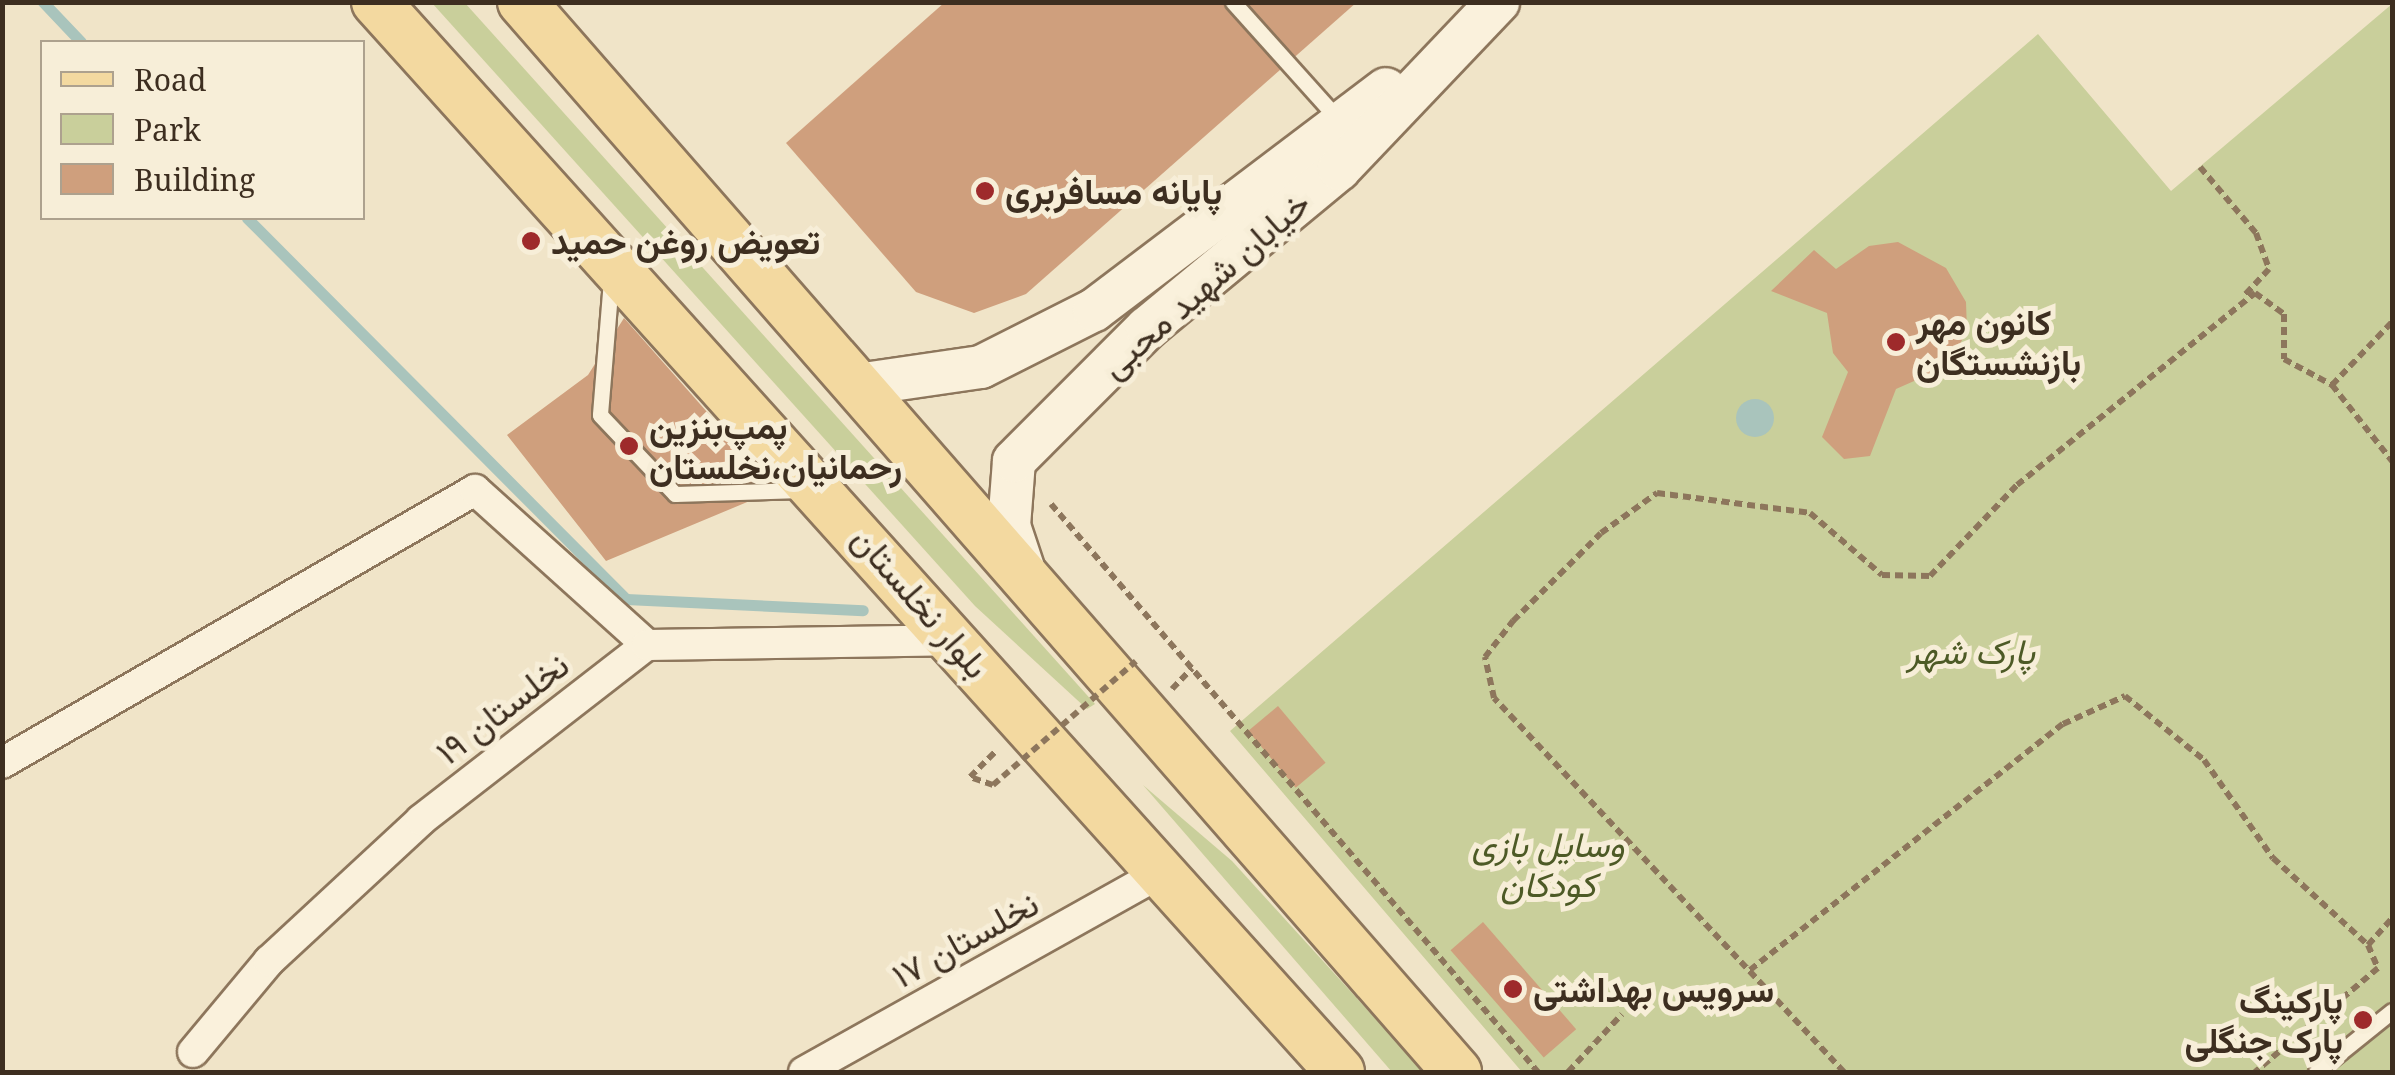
<!DOCTYPE html>
<html>
<head>
<meta charset="utf-8">
<style>
  body { margin:0 }
  #map { position:relative; width:2395px; height:1075px; overflow:hidden; background:#f0e4c8; font-family:"Noto Serif",Vazirmatn,serif }
  div>[style] { position:absolute }
  .green>* { inset:0; background:#c9cf9b }
  .water>* { inset:0; background:#a9c4bc }
  .round { border-radius:50% }
  .stream>* { height:11px; margin:-5.5px; padding:0 5.5px; transform-origin:5.5px; border-radius:5.5px; background:#a9c4bc }
  .building>* { inset:0; background:#cf9f7d; transform-origin:0 0 }
  .path>* { height:6px; margin-top:-3px; transform-origin:0; background:repeating-linear-gradient(90deg,#8d765c 0 8px,transparent 0 13px) }
  .roads { filter:drop-shadow(2px 0 #8d765c) drop-shadow(-2px 0 #8d765c) drop-shadow(0 2px #8d765c) drop-shadow(0 -2px #8d765c) }
  .lane>* { height:15px; margin:-7.5px; padding:0 7.5px; transform-origin:7.5px; border-radius:7.5px; background:#faf1dc }
  .street>* { height:30px; margin:-15px; padding:0 15px; transform-origin:15px; border-radius:15px; background:#faf1dc }
  .secondary>* { height:42px; margin:-21px; padding:0 21px; transform-origin:21px; border-radius:21px; background:#faf1dc }
  .primary>* { height:48px; margin:-24px; padding:0 24px; transform-origin:24px; border-radius:24px; background:#f3d9a0 }
  .path-bridge>* { height:6px; margin-top:-3px; transform-origin:0; background:repeating-linear-gradient(90deg,#8d765c 0 8px,transparent 0 13px) }
  .dots>* { width:28px; height:28px; translate:-50% -50%; box-sizing:border-box; border:5px solid #f7eed8; border-radius:50% }
  span { translate:-50% -50%; white-space:nowrap; text-align:center; line-height:1.15; -webkit-text-stroke:10px #f7eed8; paint-order:stroke }
  .poi-label { font-size:35px; color:#3d2e20; font-weight:700 }
  .left { translate:0 -50%; text-align:left }
  .right { translate:-100% -50%; text-align:right }
  .street-label { font-size:35px; color:#3d2e20 }
  .park-label { font-size:35px; color:#4d5a26; font-style:italic }
  .frame { position:absolute; inset:0; border:5px solid #3d2e20; pointer-events:none }
  .legend { position:absolute; left:40px; top:40px; width:325px; height:180px; box-sizing:border-box; background:#f7eed8; border:2px solid #ada18e; margin:0; padding:12px 18px; list-style:none; font-size:30px; color:#3d2e20 }
  .legend li { display:flex; align-items:center; gap:20px; height:50px }
  .legend b { width:50px; border:2px solid #ada18e }
</style>
</head>
<body>
<div id="map">
  <div class="green">
    <div style="clip-path:polygon(432px 3px,465px 3px,1095px 704px,1087px 709px,975px 606px)"></div>
    <div style="clip-path:polygon(2392px 4px,2392px 1072px,1522px 1072px,1230px 731px,2038px 34px,2171px 191px)"></div>
    <div style="clip-path:polygon(1143px 785px,1232px 861px,1424px 1072px,1392px 1072px)"></div>
  </div>
  <div class="water">
    <div class="round" style="left:1736px;top:399px;width:38px;height:38px"></div>
  </div>
  <div class="stream">
    <div style="left:43px;top:2px;width:55px;rotate:46.5deg"></div>
    <div style="left:247px;top:218px;width:537px;rotate:45.15deg"></div>
    <div style="left:626px;top:599px;width:237px;rotate:2.7deg"></div>
  </div>
  <div class="building">
    <div style="clip-path:polygon(945px 2px,1357px 2px,1026px 294px,974px 313px,916px 292px,786px 143px)"></div>
    <div style="clip-path:polygon(1898px 242px,1946px 268px,1966px 302px,1967px 331px,1948px 366px,1896px 389px,1870px 456px,1844px 459px,1822px 437px,1848px 372px,1833px 353px,1827px 313px,1771px 291px,1814px 250px,1836px 269px,1869px 246px)"></div>
    <div style="clip-path:polygon(624px 318px,776px 490px,606px 561px,507px 435px,588px 375px)"></div>
    <div style="left:1278px;top:706px;width:74px;height:39px;rotate:50deg"></div>
    <div style="left:1483px;top:922px;width:142px;height:43px;rotate:49deg"></div>
  </div>
  <div class="path">
    <div style="left:2200px;top:167px;width:87px;rotate:49.7deg"></div>
    <div style="left:2256px;top:233px;width:38px;rotate:70deg"></div>
    <div style="left:2269px;top:269px;width:35px;rotate:133deg"></div>
    <div style="left:2332px;top:385px;width:87px;rotate:-46.4deg"></div>
    <div style="left:1051px;top:504px;width:748px;rotate:49.39deg"></div>
    <div style="left:1172px;top:689px;width:29px;rotate:-46deg"></div>
    <div style="left:993px;top:785px;width:24px;rotate:-161deg"></div>
    <div style="left:970px;top:777px;width:38px;rotate:-45deg"></div>
    <div style="left:2368px;top:945px;width:36px;rotate:-48deg"></div>
    <div style="left:1750px;top:970px;width:398px;rotate:-38.2deg"></div>
    <div style="left:2063px;top:724px;width:68px;rotate:-24.3deg"></div>
    <div style="left:2125px;top:696px;width:102px;rotate:39deg"></div>
    <div style="left:2204px;top:760px;width:120px;rotate:54.9deg"></div>
    <div style="left:2273px;top:858px;width:129px;rotate:42.5deg"></div>
    <div style="left:2368px;top:945px;width:25px;rotate:67deg"></div>
    <div style="left:2378px;top:968px;width:161px;rotate:139.8deg"></div>
    <div style="left:1568px;top:1072px;width:79px;rotate:-47deg"></div>
    <div style="left:1844px;top:1072px;width:512px;rotate:-133.1deg"></div>
    <div style="left:1494px;top:698px;width:42px;rotate:-102.4deg"></div>
    <div style="left:1485px;top:657px;width:46px;rotate:-52.1deg"></div>
    <div style="left:1513px;top:621px;width:124px;rotate:-45deg"></div>
    <div style="left:1601px;top:533px;width:69px;rotate:-35.5deg"></div>
    <div style="left:1657px;top:493px;width:154px;rotate:7.4deg"></div>
    <div style="left:1810px;top:513px;width:95px;rotate:40.7deg"></div>
    <div style="left:1882px;top:575px;width:48px;rotate:1.2deg"></div>
    <div style="left:1930px;top:576px;width:126px;rotate:-46.3deg"></div>
    <div style="left:2017px;top:485px;width:306px;rotate:-38.9deg"></div>
    <div style="left:2255px;top:293px;width:36px;rotate:36deg"></div>
    <div style="left:2284px;top:314px;width:45px;rotate:90deg"></div>
    <div style="left:2284px;top:359px;width:55px;rotate:28.4deg"></div>
    <div style="left:2332px;top:385px;width:97px;rotate:51.7deg"></div>
  </div>
  <div class="roads">
    <div class="lane">
      <div style="left:1233px;top:2px;width:159px;rotate:48.1deg"></div>
      <div style="left:611px;top:280px;width:135px;rotate:94.7deg"></div>
      <div style="left:600px;top:415px;width:109px;rotate:46.5deg"></div>
      <div style="left:675px;top:494px;width:127px;rotate:-1.8deg"></div>
      <div style="left:2316px;top:1072px;width:97px;rotate:-38.8deg"></div>
    </div>
    <div class="street">
      <div style="left:2px;top:763px;width:546px;rotate:-29.99deg"></div>
      <div style="left:475px;top:490px;width:232px;rotate:42deg"></div>
      <div style="left:193px;top:1052px;width:119px;rotate:-50.1deg"></div>
      <div style="left:269px;top:961px;width:207px;rotate:-42.8deg"></div>
      <div style="left:421px;top:820px;width:286px;rotate:-37.8deg"></div>
      <div style="left:647px;top:645px;width:306px;rotate:-0.9deg"></div>
      <div style="left:804px;top:1072px;width:410px;rotate:-29.2deg"></div>
    </div>
    <div class="secondary">
      <div style="left:864px;top:384px;width:118px;rotate:-8.3deg"></div>
      <div style="left:981px;top:367px;width:127px;rotate:-26.8deg"></div>
      <div style="left:1094px;top:310px;width:366px;rotate:-37.1deg"></div>
      <div style="left:1027px;top:580px;width:57px;rotate:-108.4deg"></div>
      <div style="left:1009px;top:526px;width:65px;rotate:-85.6deg"></div>
      <div style="left:1014px;top:461px;width:188px;rotate:-45deg"></div>
      <div style="left:1147px;top:328px;width:249px;rotate:-39.6deg"></div>
      <div style="left:1339px;top:169px;width:231px;rotate:-46.4deg"></div>
    </div>
    <div class="primary">
      <div style="left:376px;top:2px;width:1440px;rotate:47.98deg"></div>
      <div style="left:522px;top:2px;width:1421px;rotate:48.85deg"></div>
    </div>
  </div>
  <div class="path-bridge">
    <div style="left:993px;top:785px;width:189px;rotate:-40.9deg"></div>
  </div>
  <div class="dots">
    <div style="left:985px;top:191px;background:#9e2a2b"></div>
    <div style="left:531px;top:241px;background:#9e2a2b"></div>
    <div style="left:1896px;top:342px;background:#9e2a2b"></div>
    <div style="left:629px;top:446px;background:#9e2a2b"></div>
    <div style="left:1513px;top:989px;background:#9e2a2b"></div>
    <div style="left:2363px;top:1020px;background:#9e2a2b"></div>
  </div>
  <div class="poi-label">
    <span class="left" style="left:1005px;top:191px">پایانه مسافربری</span>
    <span class="left" style="left:551px;top:241px">تعویض روغن حمید</span>
    <span class="left" style="left:1916px;top:342px">کانون مهر<br>بازنشستگان</span>
    <span class="left" style="left:649px;top:446px">پمپ‌بنزین<br>رحمانیان،نخلستان</span>
    <span class="left" style="left:1533px;top:989px">سرویس بهداشتی</span>
    <span class="right" style="left:2343px;top:1020px">پارکینگ<br>پارک جنگلی</span>
  </div>
  <div class="street-label">
    <span style="left:1205px;top:284px;rotate:-41deg">خیابان شهید محبی</span>
    <span style="left:921px;top:602px;rotate:49deg">بلوار نخلستان</span>
    <span style="left:502px;top:708px;rotate:-38deg">نخلستان ۱۹</span>
    <span style="left:965px;top:939px;rotate:-29deg">نخلستان ۱۷</span>
  </div>
  <div class="park-label">
    <span style="left:1971px;top:651px">پارک شهر</span>
    <span style="left:1548px;top:864px">وسایل بازی<br>کودکان</span>
  </div>
  <div class="frame"></div>
  <ul class="legend">
  <li><b style="height:12px;background:#f3d9a0"></b>Road</li>
  <li><b style="height:28px;background:#c9cf9b"></b>Park</li>
  <li><b style="height:28px;background:#cf9f7d"></b>Building</li>
  </ul>
</div>
</body>
</html>
